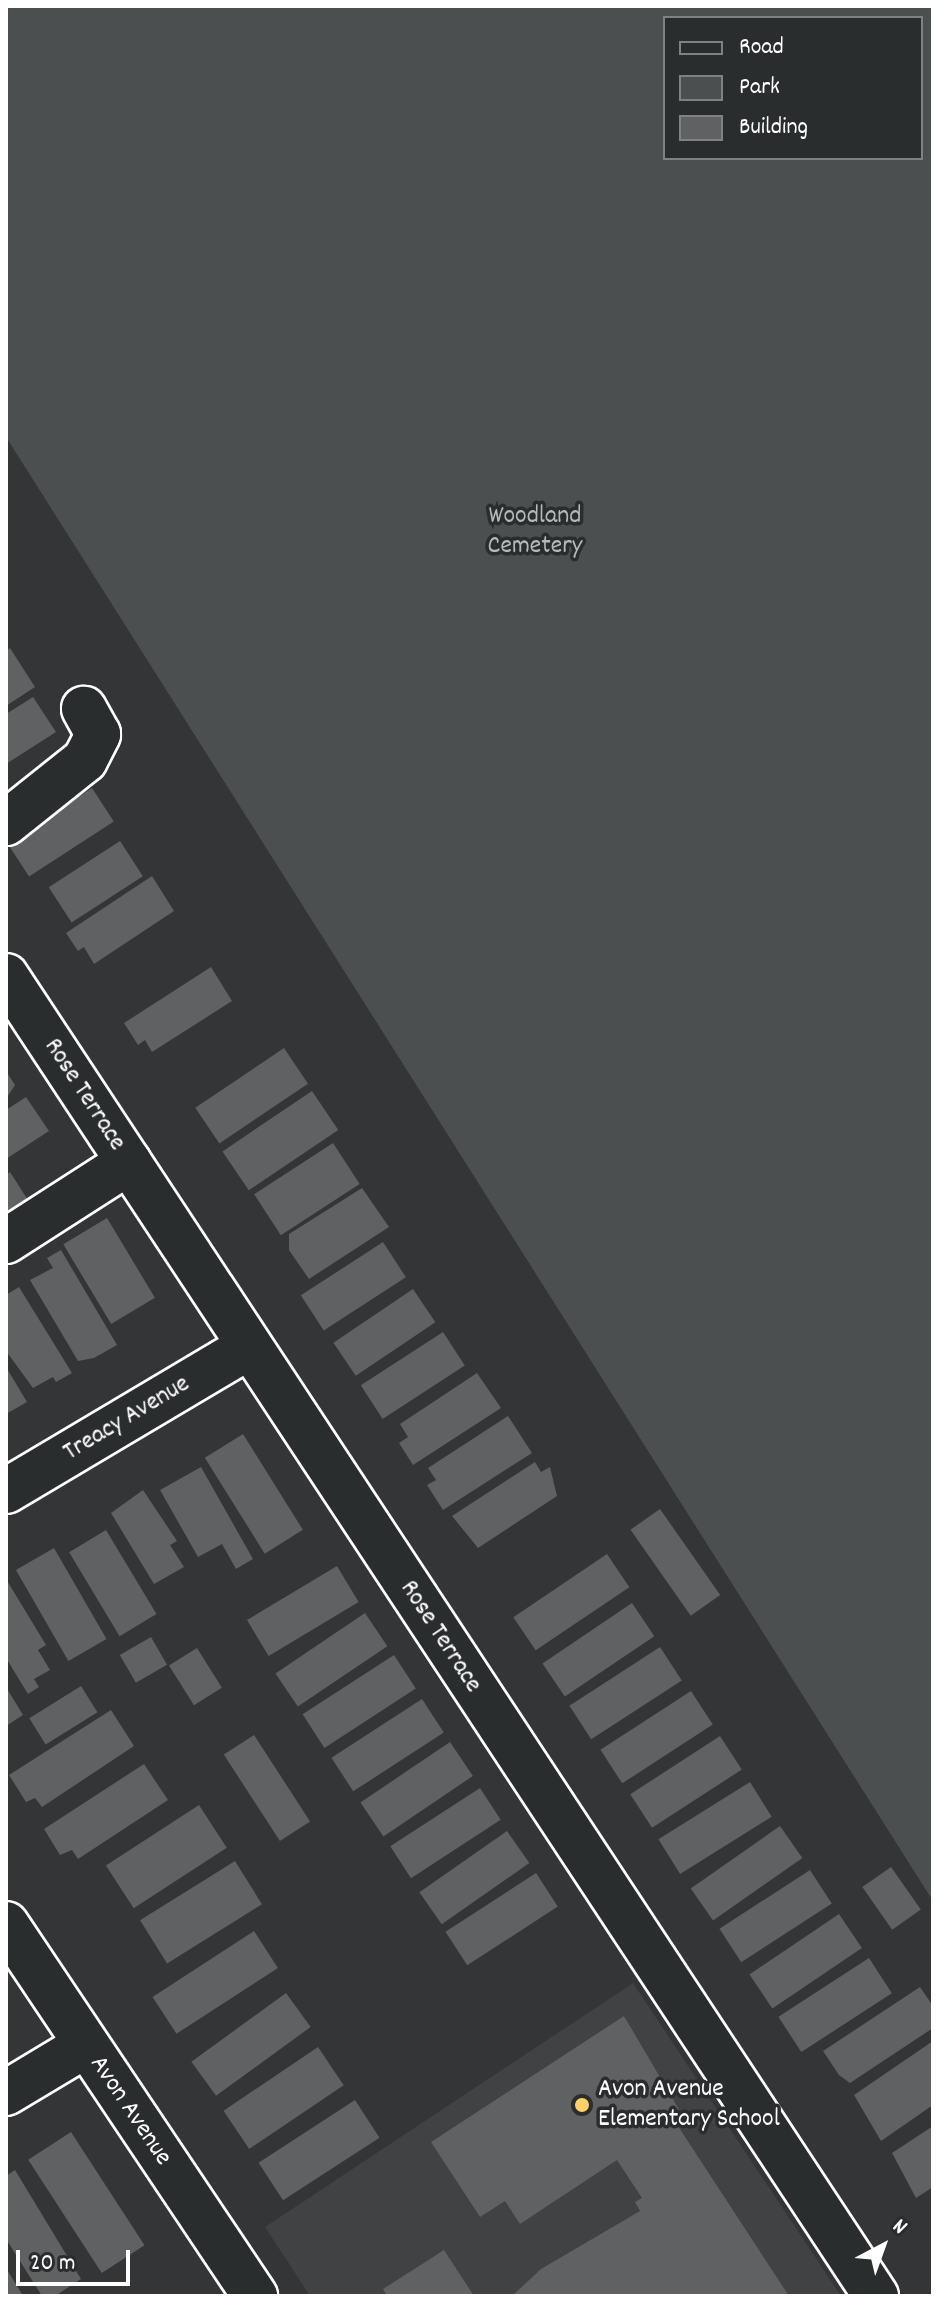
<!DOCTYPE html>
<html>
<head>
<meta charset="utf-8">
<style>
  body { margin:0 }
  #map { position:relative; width:939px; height:2302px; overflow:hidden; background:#333536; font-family:Dekko,sans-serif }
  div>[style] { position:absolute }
  .built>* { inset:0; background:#404243 }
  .green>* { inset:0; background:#4c4f50 }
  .building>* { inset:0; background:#5f6162; transform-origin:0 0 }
  .roads { filter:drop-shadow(2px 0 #fff) drop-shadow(-2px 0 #fff) drop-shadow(0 2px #fff) drop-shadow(0 -2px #fff) }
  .minor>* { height:44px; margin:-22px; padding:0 22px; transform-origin:22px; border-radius:22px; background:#2a2d2e }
  .dots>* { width:22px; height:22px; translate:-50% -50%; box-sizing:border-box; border:4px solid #2a2d2e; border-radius:50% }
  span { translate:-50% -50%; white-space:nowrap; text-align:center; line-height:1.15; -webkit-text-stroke:7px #2a2d2e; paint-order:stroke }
  .park-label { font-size:26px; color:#b7b9b9 }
  .street-label { font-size:26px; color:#fff }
  .poi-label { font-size:26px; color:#fff }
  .left { translate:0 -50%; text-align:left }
  .frame { position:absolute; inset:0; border:8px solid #fff; pointer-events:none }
  .legend { position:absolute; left:663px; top:16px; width:260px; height:144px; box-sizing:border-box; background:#2a2d2e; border:2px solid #7f8182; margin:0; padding:10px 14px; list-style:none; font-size:24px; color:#fff }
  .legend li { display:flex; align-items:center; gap:16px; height:40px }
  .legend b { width:40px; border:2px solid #7f8182 }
  .north { position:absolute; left:843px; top:2206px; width:80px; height:80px; -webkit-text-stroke:6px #2a2d2e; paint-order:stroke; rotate:41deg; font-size:22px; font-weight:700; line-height:32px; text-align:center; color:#fff }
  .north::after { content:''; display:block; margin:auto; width:28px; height:36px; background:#fff; clip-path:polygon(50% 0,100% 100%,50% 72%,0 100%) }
  .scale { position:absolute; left:16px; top:2250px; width:114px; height:36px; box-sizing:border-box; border:4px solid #fff; border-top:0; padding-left:10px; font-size:24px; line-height:28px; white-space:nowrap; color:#fff; -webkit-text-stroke:6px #2a2d2e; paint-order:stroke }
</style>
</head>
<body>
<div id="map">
  <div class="built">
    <div style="clip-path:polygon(633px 1983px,841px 2296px,310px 2296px,265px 2227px)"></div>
  </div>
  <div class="green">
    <div style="clip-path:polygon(evenodd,6px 6px,933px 6px,933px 1901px,6px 437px,6px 6px,665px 18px,921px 18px,921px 158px,665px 158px,665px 18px)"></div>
  </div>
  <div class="building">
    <div style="clip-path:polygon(10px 648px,35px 687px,6px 706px,6px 651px)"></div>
    <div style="clip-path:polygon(33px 697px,56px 732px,6px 764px,6px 714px)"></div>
    <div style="left:92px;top:788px;width:40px;height:101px;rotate:57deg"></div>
    <div style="left:120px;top:841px;width:42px;height:85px;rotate:57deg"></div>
    <div style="clip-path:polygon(152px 876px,174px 911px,94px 964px,84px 947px,78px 951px,66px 933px)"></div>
    <div style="clip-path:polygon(211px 967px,232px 1001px,152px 1052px,145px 1040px,138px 1045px,124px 1023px)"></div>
    <div style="left:284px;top:1048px;width:43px;height:107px;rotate:56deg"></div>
    <div style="clip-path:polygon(6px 1071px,15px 1085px,6px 1099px)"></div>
    <div style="left:312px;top:1091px;width:47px;height:108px;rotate:56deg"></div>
    <div style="clip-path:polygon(26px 1097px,49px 1131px,6px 1159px,6px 1110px)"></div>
    <div style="left:333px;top:1143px;width:49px;height:94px;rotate:57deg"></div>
    <div style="clip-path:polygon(10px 1172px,28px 1200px,6px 1214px,6px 1175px)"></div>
    <div style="clip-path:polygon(362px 1188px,389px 1227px,309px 1279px,289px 1250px,289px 1234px)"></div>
    <div style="left:107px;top:1218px;width:93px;height:51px;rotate:59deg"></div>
    <div style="left:383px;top:1242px;width:42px;height:98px;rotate:57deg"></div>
    <div style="clip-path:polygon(61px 1250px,117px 1345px,94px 1358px,78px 1361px,30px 1280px,53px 1268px,47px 1258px)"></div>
    <div style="clip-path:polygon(19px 1287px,72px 1373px,56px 1382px,53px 1377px,33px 1388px,6px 1351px,6px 1295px)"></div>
    <div style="left:413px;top:1289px;width:40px;height:96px;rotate:56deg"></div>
    <div style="left:443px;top:1332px;width:40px;height:98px;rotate:57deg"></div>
    <div style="clip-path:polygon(6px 1367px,27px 1402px,6px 1414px)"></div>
    <div style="clip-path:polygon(477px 1373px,501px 1408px,413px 1465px,399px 1443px,408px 1437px,400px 1424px)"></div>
    <div style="clip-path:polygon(508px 1416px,532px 1453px,443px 1510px,427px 1485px,436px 1480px,428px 1468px)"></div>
    <div style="left:243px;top:1434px;width:113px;height:45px;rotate:58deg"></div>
    <div style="clip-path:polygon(535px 1462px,541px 1472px,550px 1467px,557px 1496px,478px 1548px,452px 1516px)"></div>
    <div style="clip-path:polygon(201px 1467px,253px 1559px,236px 1569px,222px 1544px,198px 1557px,160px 1490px)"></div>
    <div style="clip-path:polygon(143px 1490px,177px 1541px,170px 1545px,184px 1567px,154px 1584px,111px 1513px)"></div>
    <div style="left:660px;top:1509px;width:105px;height:36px;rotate:55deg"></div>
    <div style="left:106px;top:1530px;width:98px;height:43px;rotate:59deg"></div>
    <div style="left:54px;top:1548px;width:105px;height:44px;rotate:60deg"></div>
    <div style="left:607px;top:1554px;width:40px;height:113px;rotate:56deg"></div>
    <div style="left:337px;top:1566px;width:42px;height:105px;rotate:59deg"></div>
    <div style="clip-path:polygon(6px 1579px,46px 1645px,38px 1650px,50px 1670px,34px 1679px,39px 1687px,28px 1694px,6px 1658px)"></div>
    <div style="left:632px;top:1603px;width:40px;height:108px;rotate:56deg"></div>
    <div style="left:365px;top:1613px;width:40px;height:108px;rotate:56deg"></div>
    <div style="left:151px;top:1637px;width:32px;height:36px;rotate:60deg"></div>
    <div style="left:660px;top:1647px;width:40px;height:108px;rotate:57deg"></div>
    <div style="left:197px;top:1648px;width:47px;height:33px;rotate:58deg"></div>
    <div style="left:394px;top:1655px;width:40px;height:109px;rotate:57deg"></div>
    <div style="left:81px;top:1686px;width:31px;height:61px;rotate:58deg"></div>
    <div style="clip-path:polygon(6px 1687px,23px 1715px,6px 1726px)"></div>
    <div style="left:691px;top:1691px;width:40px;height:108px;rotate:57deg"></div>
    <div style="left:422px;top:1699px;width:40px;height:108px;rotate:57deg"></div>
    <div style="clip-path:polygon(111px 1710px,134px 1746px,42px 1807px,35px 1798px,26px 1802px,9px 1775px)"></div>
    <div style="left:254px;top:1735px;width:103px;height:36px;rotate:57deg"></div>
    <div style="left:720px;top:1736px;width:40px;height:107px;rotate:57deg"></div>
    <div style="left:450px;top:1742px;width:41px;height:108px;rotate:56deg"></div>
    <div style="clip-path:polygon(144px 1764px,168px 1800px,78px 1859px,72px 1850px,60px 1855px,44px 1829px)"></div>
    <div style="left:750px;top:1782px;width:41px;height:108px;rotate:58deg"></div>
    <div style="left:480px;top:1788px;width:38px;height:107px;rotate:57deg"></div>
    <div style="left:199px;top:1805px;width:51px;height:111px;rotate:57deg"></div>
    <div style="left:780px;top:1826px;width:39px;height:109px;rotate:55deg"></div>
    <div style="left:507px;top:1831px;width:39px;height:107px;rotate:55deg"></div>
    <div style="left:235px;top:1861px;width:51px;height:112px;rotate:58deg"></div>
    <div style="left:891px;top:1867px;width:52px;height:35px;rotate:55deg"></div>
    <div style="left:810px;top:1870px;width:40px;height:108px;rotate:57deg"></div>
    <div style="left:536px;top:1873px;width:40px;height:108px;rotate:57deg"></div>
    <div style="left:839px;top:1914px;width:41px;height:108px;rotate:56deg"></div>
    <div style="left:254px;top:1931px;width:44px;height:121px;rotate:57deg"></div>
    <div style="left:869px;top:1958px;width:42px;height:108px;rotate:57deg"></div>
    <div style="clip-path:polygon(920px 1987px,933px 2006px,933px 2028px,850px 2083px,839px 2075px,823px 2051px)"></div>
    <div style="left:286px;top:1993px;width:42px;height:117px;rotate:54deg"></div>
    <div style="clip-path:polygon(624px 2016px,684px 2118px,676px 2123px,789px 2296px,512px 2296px,541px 2269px,640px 2211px,635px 2202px,642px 2198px,617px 2160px,520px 2224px,505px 2201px,480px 2217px,431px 2142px)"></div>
    <div style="clip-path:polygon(933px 2041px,933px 2105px,881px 2141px,854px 2095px)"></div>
    <div style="left:318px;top:2047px;width:46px;height:114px;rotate:56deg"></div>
    <div style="left:355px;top:2100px;width:45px;height:115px;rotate:57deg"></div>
    <div style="clip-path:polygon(933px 2126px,933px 2187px,916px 2198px,892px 2153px)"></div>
    <div style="left:71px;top:2132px;width:135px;height:51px;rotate:57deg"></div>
    <div style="clip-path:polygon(15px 2170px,81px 2279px,55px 2296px,42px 2296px,6px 2239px,6px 2176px)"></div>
    <div style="clip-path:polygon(444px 2250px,474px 2296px,387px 2296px,383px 2289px)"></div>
    <div style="clip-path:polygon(6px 2268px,23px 2296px,6px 2296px)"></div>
  </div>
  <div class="roads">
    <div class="minor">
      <div style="left:6px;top:823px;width:101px;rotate:-38.6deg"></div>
      <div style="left:85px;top:760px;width:29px;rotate:-63deg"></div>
      <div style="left:98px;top:734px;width:29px;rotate:-119deg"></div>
      <div style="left:6px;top:976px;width:1581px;rotate:56.61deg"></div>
      <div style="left:6px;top:1241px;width:146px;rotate:-32.7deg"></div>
      <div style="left:6px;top:1491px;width:282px;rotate:-30.7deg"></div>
      <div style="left:6px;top:1924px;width:448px;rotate:56.2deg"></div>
      <div style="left:6px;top:2093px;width:93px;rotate:-31deg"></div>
    </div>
  </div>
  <div class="dots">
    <div style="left:582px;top:2105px;background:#ffd166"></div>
  </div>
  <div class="park-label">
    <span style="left:535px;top:532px">Woodland<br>Cemetery</span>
  </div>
  <div class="street-label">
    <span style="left:84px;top:1095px;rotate:57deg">Rose Terrace</span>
    <span style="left:127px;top:1419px;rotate:-31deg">Treacy Avenue</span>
    <span style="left:440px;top:1637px;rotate:57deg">Rose Terrace</span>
    <span style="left:130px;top:2111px;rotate:56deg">Avon Avenue</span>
  </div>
  <div class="poi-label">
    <span class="left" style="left:598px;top:2105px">Avon Avenue<br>Elementary School</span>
  </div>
  <div class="frame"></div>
  <ul class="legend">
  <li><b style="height:10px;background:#2a2d2e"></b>Road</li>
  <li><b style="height:22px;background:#4c4f50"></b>Park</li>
  <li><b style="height:22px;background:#5f6162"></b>Building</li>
  </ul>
  <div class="north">N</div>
  <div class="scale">20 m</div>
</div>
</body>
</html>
